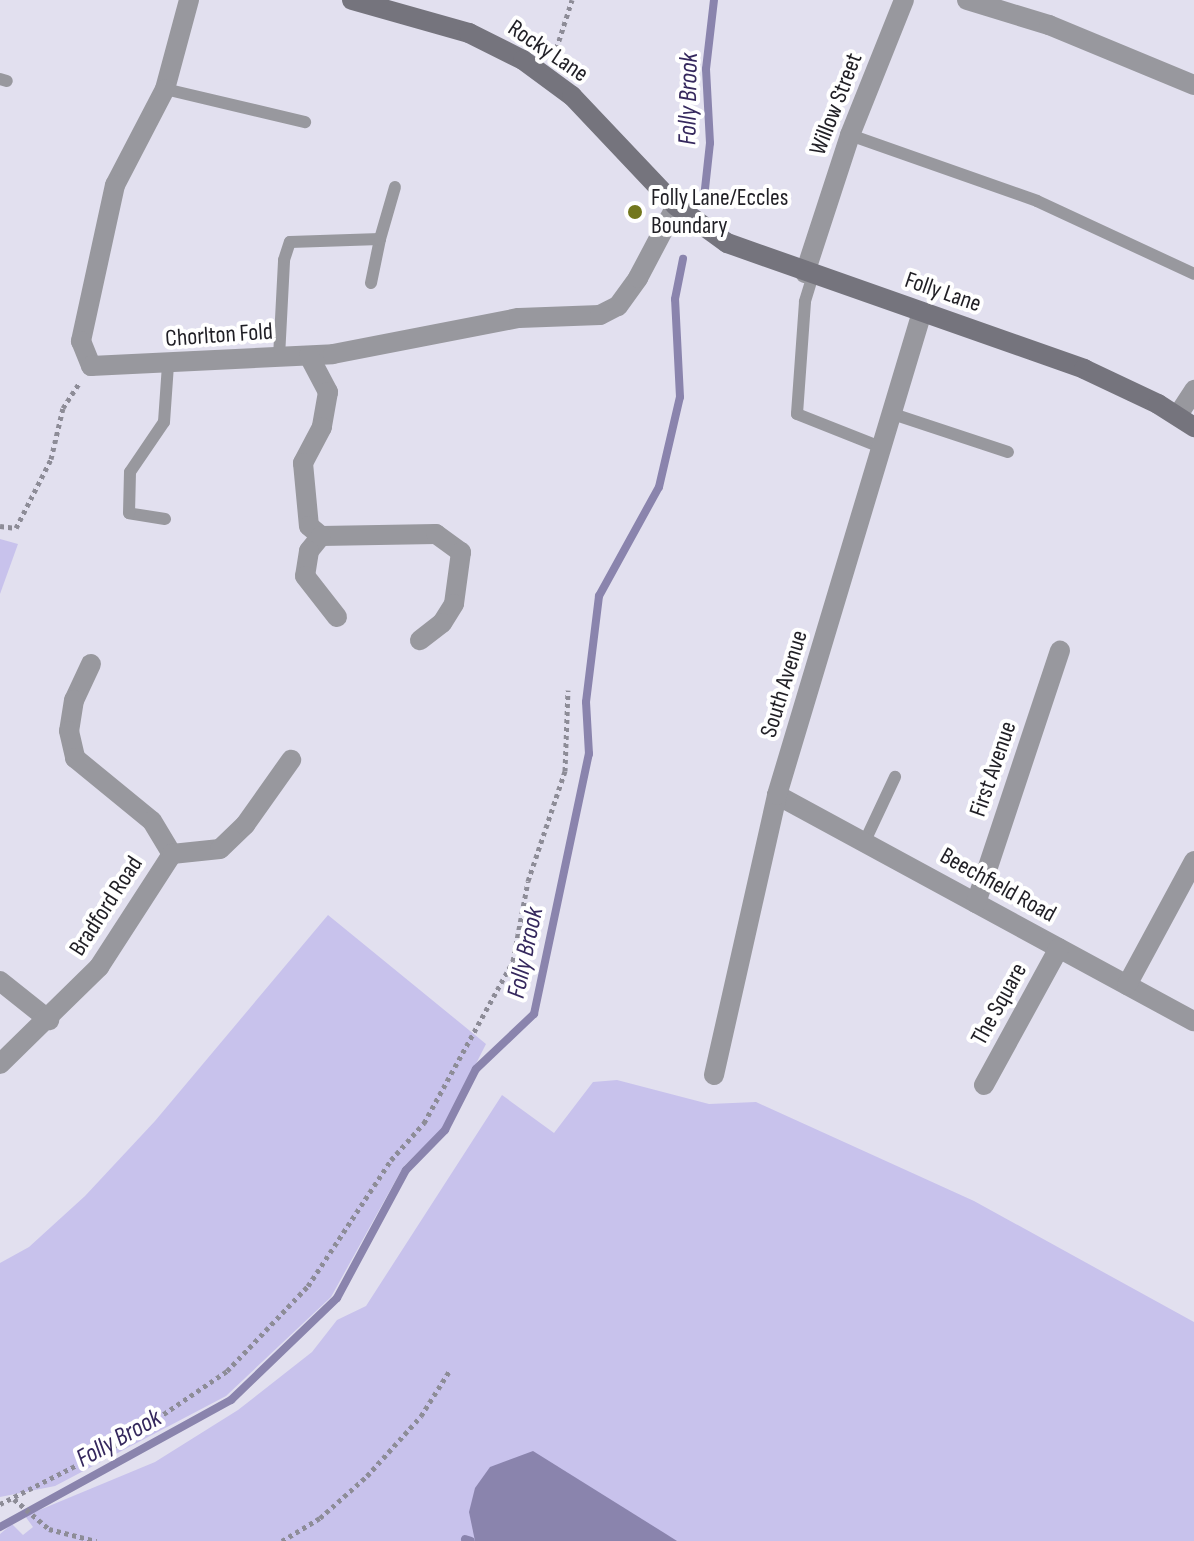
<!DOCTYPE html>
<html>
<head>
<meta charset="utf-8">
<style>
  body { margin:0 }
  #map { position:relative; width:1194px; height:1541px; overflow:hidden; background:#e2e0ef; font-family:"Sofia Sans Condensed",sans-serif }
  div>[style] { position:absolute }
  .green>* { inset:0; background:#c8c2ec }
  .water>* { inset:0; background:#8a84ad }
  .stream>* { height:8px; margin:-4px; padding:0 4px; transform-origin:4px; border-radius:4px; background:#8a84ad }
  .path>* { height:5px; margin-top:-2.5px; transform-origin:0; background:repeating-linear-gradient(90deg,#8d8c97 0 4px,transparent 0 8px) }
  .service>* { height:12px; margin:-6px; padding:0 6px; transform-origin:6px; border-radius:6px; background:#98989e }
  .minor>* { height:20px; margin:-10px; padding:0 10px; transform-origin:10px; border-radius:10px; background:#98989e }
  .secondary>* { height:20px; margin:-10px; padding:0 10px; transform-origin:10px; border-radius:10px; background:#75747d }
  .dots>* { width:22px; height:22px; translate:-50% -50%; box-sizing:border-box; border:4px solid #fff; border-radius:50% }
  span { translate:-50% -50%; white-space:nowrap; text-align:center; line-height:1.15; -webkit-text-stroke:8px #fff; paint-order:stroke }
  .street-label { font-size:24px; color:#201f25 }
  .poi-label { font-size:24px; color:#201f25 }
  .left { translate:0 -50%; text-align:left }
  .water-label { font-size:26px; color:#35285d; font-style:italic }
</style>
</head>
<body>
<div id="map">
  <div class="green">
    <div style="clip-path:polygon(0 539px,18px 544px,0 594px)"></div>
    <div style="clip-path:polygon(328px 915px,486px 1044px,444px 1127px,403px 1167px,331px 1297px,226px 1396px,55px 1486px,0 1497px,0 1263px,29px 1247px,85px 1196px,155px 1121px)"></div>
    <div style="clip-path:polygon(617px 1080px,709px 1104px,756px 1102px,974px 1201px,1194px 1322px,1194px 1541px,0 1541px,0 1534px,12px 1524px,23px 1535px,33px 1527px,25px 1516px,155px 1462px,238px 1410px,312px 1352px,337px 1320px,366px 1306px,502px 1095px,554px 1133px,593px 1082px)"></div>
  </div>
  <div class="water">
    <div style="clip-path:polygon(533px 1451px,666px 1534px,677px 1541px,475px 1541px,469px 1512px,475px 1488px,490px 1467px)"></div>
  </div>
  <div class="stream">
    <div style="left:704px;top:198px;width:55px;rotate:-83.8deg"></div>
    <div style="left:710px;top:143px;width:74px;rotate:-93.1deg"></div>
    <div style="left:706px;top:69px;width:69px;rotate:-83.4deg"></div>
    <div style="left:0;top:1527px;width:264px;rotate:-28.8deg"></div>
    <div style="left:231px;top:1400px;width:147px;rotate:-43.9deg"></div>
    <div style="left:337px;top:1298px;width:145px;rotate:-61.7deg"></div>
    <div style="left:406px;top:1170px;width:56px;rotate:-45.7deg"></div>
    <div style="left:445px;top:1130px;width:68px;rotate:-63.1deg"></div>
    <div style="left:476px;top:1069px;width:80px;rotate:-43.5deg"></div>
    <div style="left:534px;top:1014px;width:266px;rotate:-78.1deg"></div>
    <div style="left:589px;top:754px;width:52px;rotate:-93.3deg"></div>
    <div style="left:586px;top:702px;width:107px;rotate:-83deg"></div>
    <div style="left:599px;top:596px;width:124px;rotate:-61.2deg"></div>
    <div style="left:659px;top:487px;width:92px;rotate:-76.9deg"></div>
    <div style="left:680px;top:397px;width:98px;rotate:-92.9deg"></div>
    <div style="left:675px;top:299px;width:41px;rotate:-78.7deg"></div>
    <div style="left:465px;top:1539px;width:6px;rotate:18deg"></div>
  </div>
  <div class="path">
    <div style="left:554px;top:56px;width:59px;rotate:-72.2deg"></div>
    <div style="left:0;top:526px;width:16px;rotate:7deg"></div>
    <div style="left:16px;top:528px;width:77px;rotate:-63.1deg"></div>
    <div style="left:51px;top:459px;width:52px;rotate:-76.8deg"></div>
    <div style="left:63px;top:408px;width:30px;rotate:-57deg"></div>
    <div style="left:14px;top:1499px;width:46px;rotate:40.6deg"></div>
    <div style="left:49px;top:1529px;width:49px;rotate:14.3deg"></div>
    <div style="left:0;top:1504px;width:139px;rotate:-26.9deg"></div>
    <div style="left:124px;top:1441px;width:125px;rotate:-34.2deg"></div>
    <div style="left:227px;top:1371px;width:117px;rotate:-46.4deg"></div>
    <div style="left:308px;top:1286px;width:151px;rotate:-56.6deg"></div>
    <div style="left:391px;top:1160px;width:50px;rotate:-48.3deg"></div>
    <div style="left:424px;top:1123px;width:185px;rotate:-61.2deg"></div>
    <div style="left:513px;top:961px;width:81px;rotate:-79.4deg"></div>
    <div style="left:528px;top:881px;width:116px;rotate:-71.4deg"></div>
    <div style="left:565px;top:771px;width:81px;rotate:-87.9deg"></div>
    <div style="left:282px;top:1541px;width:44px;rotate:-31.2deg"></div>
    <div style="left:320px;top:1518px;width:63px;rotate:-41.8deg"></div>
    <div style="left:367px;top:1476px;width:81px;rotate:-48deg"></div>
    <div style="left:421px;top:1416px;width:54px;rotate:-57.8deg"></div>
  </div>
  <div class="service">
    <div style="left:0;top:79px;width:7px;rotate:16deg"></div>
    <div style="left:165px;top:89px;width:144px;rotate:13.3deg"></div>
    <div style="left:850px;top:135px;width:198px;rotate:19.4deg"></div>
    <div style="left:1037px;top:201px;width:173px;rotate:24.9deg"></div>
    <div style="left:813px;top:275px;width:28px;rotate:107deg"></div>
    <div style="left:805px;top:302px;width:112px;rotate:94.1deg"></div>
    <div style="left:797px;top:414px;width:92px;rotate:21.6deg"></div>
    <div style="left:371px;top:283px;width:45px;rotate:-78.4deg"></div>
    <div style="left:279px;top:357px;width:97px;rotate:-87deg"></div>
    <div style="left:284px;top:260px;width:19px;rotate:-72deg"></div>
    <div style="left:290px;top:242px;width:90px;rotate:-1.9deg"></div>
    <div style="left:380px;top:239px;width:54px;rotate:-73.9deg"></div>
    <div style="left:893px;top:414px;width:121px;rotate:18.3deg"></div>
    <div style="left:165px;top:519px;width:36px;rotate:-171deg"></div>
    <div style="left:129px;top:513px;width:41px;rotate:-88.6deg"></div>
    <div style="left:130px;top:472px;width:60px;rotate:-55.8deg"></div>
    <div style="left:164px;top:422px;width:57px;rotate:-86deg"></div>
    <div style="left:865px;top:841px;width:71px;rotate:-64.9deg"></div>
  </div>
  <div class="minor">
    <div style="left:189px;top:0;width:92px;rotate:105.1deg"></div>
    <div style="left:165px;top:89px;width:108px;rotate:117.5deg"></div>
    <div style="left:115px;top:185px;width:160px;rotate:102.3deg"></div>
    <div style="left:81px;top:341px;width:27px;rotate:68deg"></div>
    <div style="left:91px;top:366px;width:242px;rotate:-2.8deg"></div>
    <div style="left:333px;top:354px;width:189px;rotate:-11deg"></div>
    <div style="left:519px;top:318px;width:81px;rotate:-2.1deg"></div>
    <div style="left:600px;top:315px;width:20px;rotate:-27deg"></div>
    <div style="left:618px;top:306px;width:34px;rotate:-54deg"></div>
    <div style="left:638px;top:278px;width:81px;rotate:-62.2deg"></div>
    <div style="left:967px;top:0;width:86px;rotate:17deg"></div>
    <div style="left:1049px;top:25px;width:157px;rotate:22.5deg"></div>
    <div style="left:805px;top:273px;width:145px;rotate:-71.9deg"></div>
    <div style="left:850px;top:135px;width:145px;rotate:-68.2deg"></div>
    <div style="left:309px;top:356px;width:41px;rotate:62.2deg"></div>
    <div style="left:328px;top:392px;width:36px;rotate:100deg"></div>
    <div style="left:322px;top:427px;width:41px;rotate:117.8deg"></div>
    <div style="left:303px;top:463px;width:63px;rotate:84.6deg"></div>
    <div style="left:309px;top:526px;width:16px;rotate:40deg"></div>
    <div style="left:321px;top:536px;width:115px;rotate:-1deg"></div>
    <div style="left:436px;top:534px;width:31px;rotate:36deg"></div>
    <div style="left:461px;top:552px;width:52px;rotate:97.7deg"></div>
    <div style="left:454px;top:604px;width:22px;rotate:122deg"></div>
    <div style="left:442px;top:623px;width:28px;rotate:142deg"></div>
    <div style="left:1178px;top:415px;width:30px;rotate:-57deg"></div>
    <div style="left:321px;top:536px;width:19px;rotate:129deg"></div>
    <div style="left:309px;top:551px;width:25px;rotate:99deg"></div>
    <div style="left:305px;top:576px;width:52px;rotate:52deg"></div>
    <div style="left:91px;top:664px;width:40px;rotate:115deg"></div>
    <div style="left:74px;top:700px;width:31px;rotate:99deg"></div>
    <div style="left:69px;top:731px;width:28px;rotate:77deg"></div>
    <div style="left:75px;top:758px;width:99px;rotate:39.3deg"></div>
    <div style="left:152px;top:821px;width:39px;rotate:59deg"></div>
    <div style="left:777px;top:795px;width:474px;rotate:28.5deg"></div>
    <div style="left:976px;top:903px;width:266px;rotate:-71.6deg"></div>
    <div style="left:0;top:981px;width:63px;rotate:38.5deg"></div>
    <div style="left:1127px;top:985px;width:141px;rotate:-61.6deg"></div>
    <div style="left:0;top:1064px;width:139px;rotate:-44.4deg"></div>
    <div style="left:99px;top:967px;width:135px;rotate:-57.1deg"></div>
    <div style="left:172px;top:854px;width:48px;rotate:-5.9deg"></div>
    <div style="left:220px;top:849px;width:35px;rotate:-44deg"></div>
    <div style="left:245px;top:825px;width:80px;rotate:-54.7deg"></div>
    <div style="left:714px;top:1075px;width:287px;rotate:-77.3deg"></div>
    <div style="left:777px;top:795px;width:504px;rotate:-73.29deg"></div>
    <div style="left:984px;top:1085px;width:156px;rotate:-61.3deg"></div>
  </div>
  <div class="secondary">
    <div style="left:352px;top:0;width:122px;rotate:15.8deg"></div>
    <div style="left:469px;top:33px;width:60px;rotate:26.6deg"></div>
    <div style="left:523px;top:60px;width:61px;rotate:36.3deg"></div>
    <div style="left:572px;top:96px;width:151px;rotate:46.6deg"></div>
    <div style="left:676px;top:206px;width:63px;rotate:36deg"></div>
    <div style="left:727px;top:243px;width:379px;rotate:19.4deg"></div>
    <div style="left:1084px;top:369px;width:82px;rotate:25.3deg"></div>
    <div style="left:1158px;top:404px;width:43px;rotate:32.6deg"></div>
  </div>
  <div class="dots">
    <div style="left:635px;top:212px;background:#72761d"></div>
  </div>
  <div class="street-label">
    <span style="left:548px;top:51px;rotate:34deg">Rocky Lane</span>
    <span style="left:836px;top:104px;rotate:-69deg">Willow Street</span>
    <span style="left:943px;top:292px;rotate:19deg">Folly Lane</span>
    <span style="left:219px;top:335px;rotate:-4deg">Chorlton Fold</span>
    <span style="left:784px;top:684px;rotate:-73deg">South Avenue</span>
    <span style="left:993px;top:769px;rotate:-71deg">First Avenue</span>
    <span style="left:998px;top:885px;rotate:29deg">Beechfield Road</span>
    <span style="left:106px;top:906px;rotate:-57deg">Bradford Road</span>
    <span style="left:999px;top:1004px;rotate:-61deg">The Square</span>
  </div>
  <div class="poi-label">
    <span class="left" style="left:651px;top:212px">Folly Lane/Eccles<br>Boundary</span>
  </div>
  <div class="water-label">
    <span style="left:689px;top:99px;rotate:-89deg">Folly Brook</span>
    <span style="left:526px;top:953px;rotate:-78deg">Folly Brook</span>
    <span style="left:119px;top:1439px;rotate:-29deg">Folly Brook</span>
  </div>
</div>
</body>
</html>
